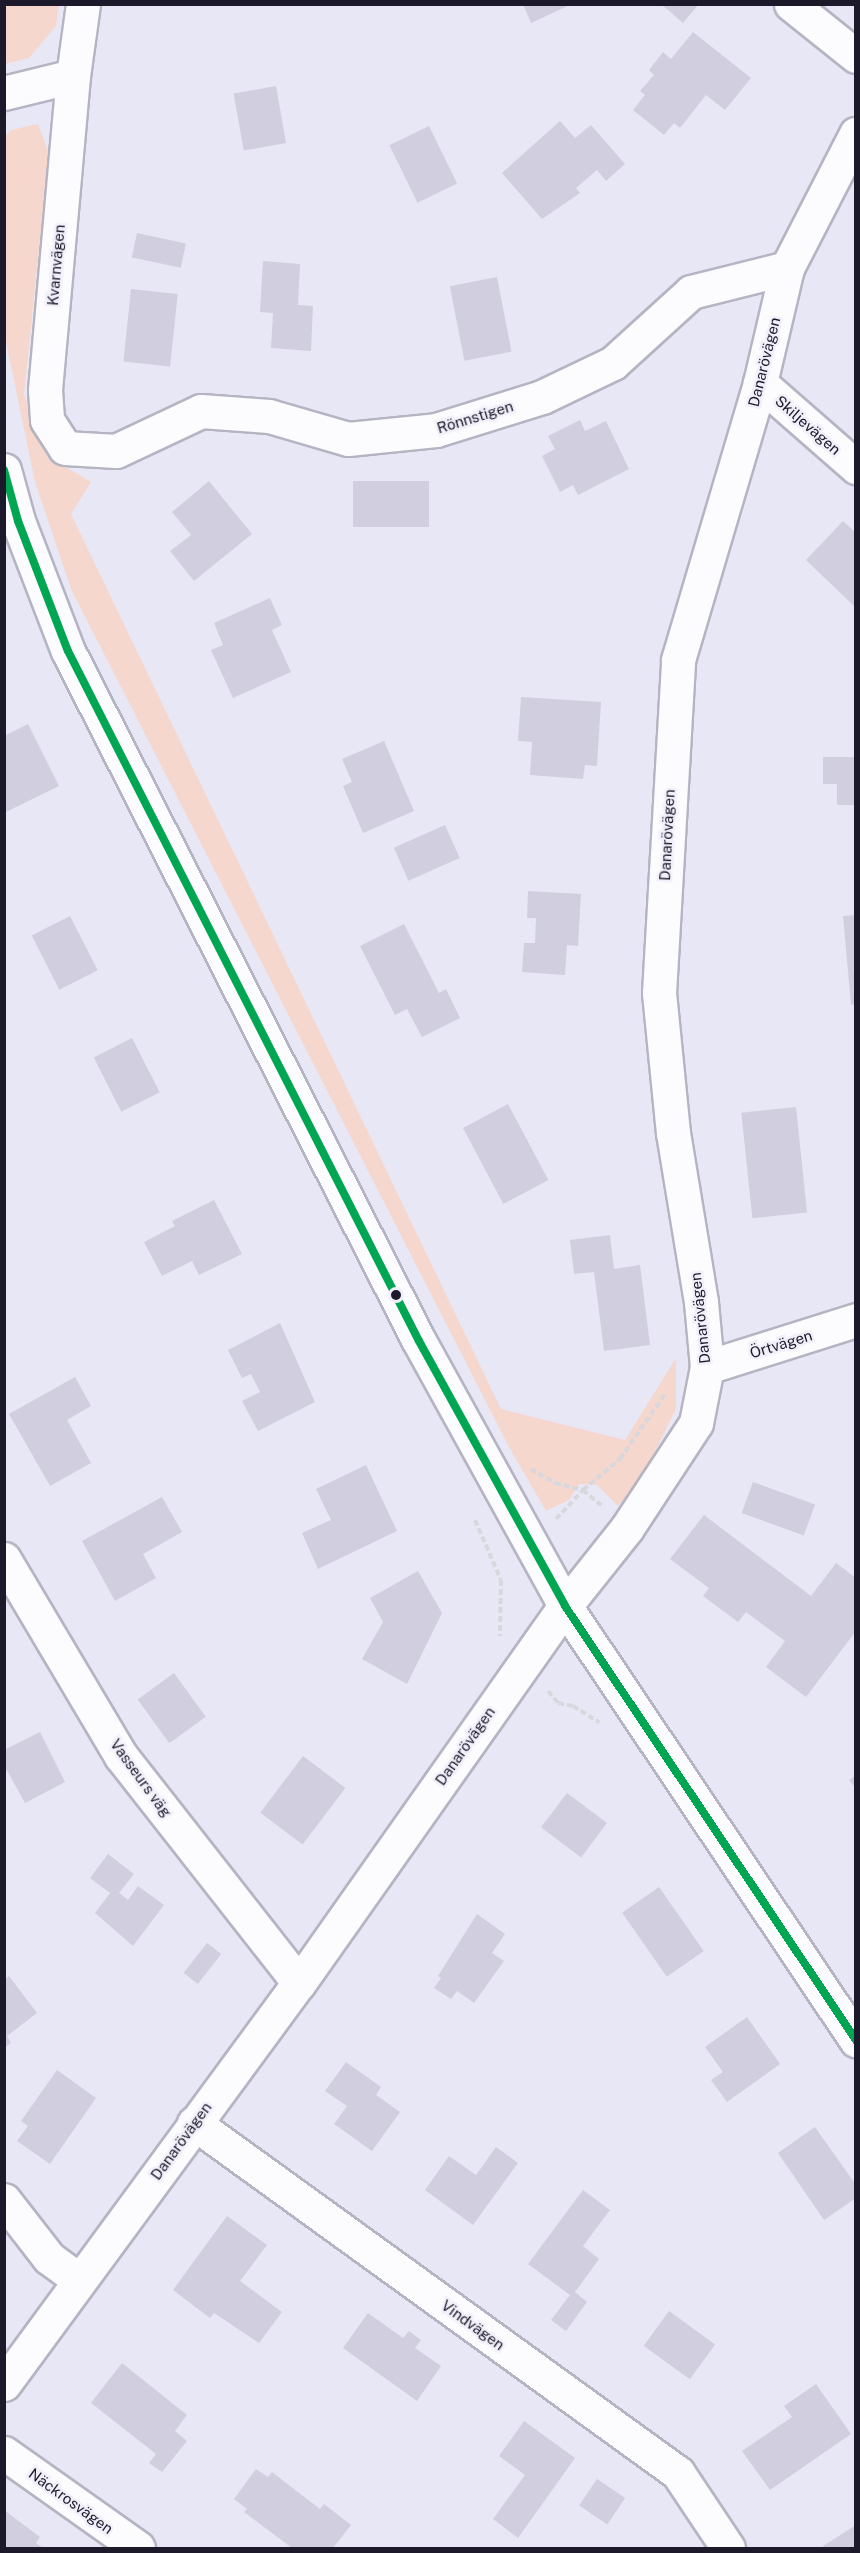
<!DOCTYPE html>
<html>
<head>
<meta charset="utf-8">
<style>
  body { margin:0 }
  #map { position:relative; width:860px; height:2553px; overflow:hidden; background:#e8e7f6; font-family:"Public Sans",sans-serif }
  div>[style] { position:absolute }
  .green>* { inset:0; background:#f5d7ce }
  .building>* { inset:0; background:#d1cfdf; transform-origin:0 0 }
  .path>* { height:4px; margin-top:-2px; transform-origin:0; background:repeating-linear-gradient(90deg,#d7d7dc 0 6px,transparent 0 9px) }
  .roads { filter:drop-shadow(2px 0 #b5b4c2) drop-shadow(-2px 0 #b5b4c2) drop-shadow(0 2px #b5b4c2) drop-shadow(0 -2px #b5b4c2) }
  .minor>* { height:33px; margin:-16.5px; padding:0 16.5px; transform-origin:16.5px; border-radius:16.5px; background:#fcfbfe }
  .bus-1>* { height:8px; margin:-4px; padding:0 4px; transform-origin:4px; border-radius:4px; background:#00a651 }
  .dots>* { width:16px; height:16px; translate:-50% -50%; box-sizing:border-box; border:3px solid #f1f0fa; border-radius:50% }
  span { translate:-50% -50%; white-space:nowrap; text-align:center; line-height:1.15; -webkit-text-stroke:5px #f1f0fa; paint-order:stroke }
  .street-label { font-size:15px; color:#1c1a2a }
  .frame { position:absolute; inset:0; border:6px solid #1c1a2a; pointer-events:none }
</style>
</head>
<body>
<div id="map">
  <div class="green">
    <div style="clip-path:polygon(5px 4px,59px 5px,56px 26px,29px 58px,5px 64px)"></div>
    <div style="clip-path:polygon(38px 124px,49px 154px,24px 394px,35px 431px,59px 463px,91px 482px,71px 514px,501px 1409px,625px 1440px,676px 1358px,676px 1409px,639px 1484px,618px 1506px,597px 1485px,579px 1484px,569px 1500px,546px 1511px,509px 1447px,71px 589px,35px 482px,5px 337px,4px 138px,11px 130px)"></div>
  </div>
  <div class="building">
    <div style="clip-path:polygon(523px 4px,572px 4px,531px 23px)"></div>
    <div style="clip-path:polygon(661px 4px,699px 4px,683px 23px)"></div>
    <div style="clip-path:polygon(693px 32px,751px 78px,725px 110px,706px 95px,680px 128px,674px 123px,664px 135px,633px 110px,645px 95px,640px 91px,654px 75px,649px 70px,663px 52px,671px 59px)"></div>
    <div style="left:276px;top:86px;width:58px;height:43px;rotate:80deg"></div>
    <div style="clip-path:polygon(560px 121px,575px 138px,591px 125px,625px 164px,606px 181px,597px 170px,576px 188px,580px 193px,542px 219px,502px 173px)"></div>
    <div style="left:429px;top:126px;width:64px;height:44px;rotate:64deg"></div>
    <div style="left:137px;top:233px;width:50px;height:25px;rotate:12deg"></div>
    <div style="clip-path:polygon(263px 261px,300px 264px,298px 305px,313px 306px,311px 351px,271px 348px,273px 313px,260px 312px)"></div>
    <div style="left:497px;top:277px;width:76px;height:48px;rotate:79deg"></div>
    <div style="left:131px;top:289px;width:47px;height:73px;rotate:6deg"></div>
    <div style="clip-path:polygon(580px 420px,585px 431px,606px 421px,629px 469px,578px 495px,573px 485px,560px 492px,542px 456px,555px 449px,548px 436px)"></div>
    <div style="clip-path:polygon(209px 481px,252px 534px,194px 581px,170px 551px,191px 535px,172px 512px)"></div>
    <div style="left:353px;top:481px;width:76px;height:46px"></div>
    <div style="clip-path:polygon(843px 521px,856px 533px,856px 608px,806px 560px)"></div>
    <div style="clip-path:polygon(270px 598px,282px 625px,272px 630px,291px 672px,233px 698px,211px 650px,223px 645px,214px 623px)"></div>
    <div style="clip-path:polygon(521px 697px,601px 702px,597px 766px,585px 765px,583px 779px,530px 775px,532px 742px,518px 741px)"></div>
    <div style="clip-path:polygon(28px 724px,59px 786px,4px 813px,4px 736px)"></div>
    <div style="clip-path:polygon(384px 741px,414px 811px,363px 833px,343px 786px,352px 782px,342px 759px)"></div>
    <div style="clip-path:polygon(823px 757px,856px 757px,856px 805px,837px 805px,837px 784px,823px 784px)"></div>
    <div style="left:445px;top:825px;width:36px;height:56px;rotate:66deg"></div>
    <div style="clip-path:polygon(528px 891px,581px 894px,578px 946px,567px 945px,565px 975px,522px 972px,524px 943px,535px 943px,536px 918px,527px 918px)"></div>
    <div style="clip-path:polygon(856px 915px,856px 1004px,851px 1005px,843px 916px)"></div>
    <div style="left:70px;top:916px;width:61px;height:43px;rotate:63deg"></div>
    <div style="clip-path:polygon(404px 924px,439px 993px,446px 989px,460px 1018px,422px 1037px,407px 1009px,395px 1015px,360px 946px)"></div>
    <div style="left:132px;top:1038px;width:61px;height:43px;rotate:63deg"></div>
    <div style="left:508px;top:1104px;width:86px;height:51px;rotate:62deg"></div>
    <div style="left:796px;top:1107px;width:106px;height:55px;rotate:84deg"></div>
    <div style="clip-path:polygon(214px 1200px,242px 1254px,199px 1275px,192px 1261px,162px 1276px,144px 1242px,175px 1226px,172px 1221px)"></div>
    <div style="clip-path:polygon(610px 1235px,614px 1269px,640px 1265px,650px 1345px,604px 1351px,594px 1272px,574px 1274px,570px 1240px)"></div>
    <div style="clip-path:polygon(280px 1323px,315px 1402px,258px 1431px,242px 1401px,260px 1392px,251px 1374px,242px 1378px,228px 1350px)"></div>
    <div style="clip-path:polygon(75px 1377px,91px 1406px,67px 1420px,91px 1463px,50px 1486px,9px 1414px)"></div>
    <div style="clip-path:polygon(366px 1465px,397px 1531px,318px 1569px,302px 1533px,331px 1520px,316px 1489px)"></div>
    <div style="left:753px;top:1482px;width:66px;height:33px;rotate:20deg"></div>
    <div style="clip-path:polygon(162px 1497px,182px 1532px,143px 1554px,156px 1578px,115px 1601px,82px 1541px)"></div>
    <div style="clip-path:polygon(704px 1515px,811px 1596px,836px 1563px,856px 1578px,856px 1631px,806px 1697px,766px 1667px,785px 1641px,746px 1612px,738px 1622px,703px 1596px,709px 1588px,670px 1559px)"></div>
    <div style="clip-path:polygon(418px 1571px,442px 1613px,407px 1684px,362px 1659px,383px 1622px,370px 1598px)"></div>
    <div style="left:174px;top:1673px;width:54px;height:45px;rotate:54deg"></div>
    <div style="clip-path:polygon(40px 1732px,65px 1782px,25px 1803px,4px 1765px,4px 1750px)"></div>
    <div style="left:303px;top:1756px;width:53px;height:71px;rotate:37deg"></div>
    <div style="clip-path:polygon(856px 1775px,856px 1789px,849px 1780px)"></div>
    <div style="left:567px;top:1793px;width:50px;height:43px;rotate:37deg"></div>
    <div style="clip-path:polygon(108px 1854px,134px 1874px,119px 1893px,128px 1900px,138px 1886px,164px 1905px,133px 1946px,95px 1913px,110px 1893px,90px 1878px)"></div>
    <div style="left:659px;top:1887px;width:78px;height:45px;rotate:55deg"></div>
    <div style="clip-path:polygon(477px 1914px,505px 1934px,492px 1953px,504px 1961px,474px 2003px,457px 1991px,451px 1999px,434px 1988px,441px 1978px,438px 1976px)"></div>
    <div style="left:207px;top:1943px;width:18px;height:38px;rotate:38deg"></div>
    <div style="clip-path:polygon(9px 1976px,37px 2013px,7px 2036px,11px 2043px,4px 2048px,4px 1980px)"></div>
    <div style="clip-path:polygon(747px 2017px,780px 2064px,727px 2102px,711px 2080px,723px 2072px,705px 2047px)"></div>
    <div style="clip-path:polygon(346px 2062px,381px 2087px,376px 2095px,400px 2112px,372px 2151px,334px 2124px,347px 2106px,325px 2091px)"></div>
    <div style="clip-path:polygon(57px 2070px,96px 2098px,50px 2164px,17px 2141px,28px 2126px,21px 2121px)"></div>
    <div style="clip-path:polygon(815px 2127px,856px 2185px,856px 2198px,824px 2220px,778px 2153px)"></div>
    <div style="clip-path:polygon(496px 2147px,518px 2163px,473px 2225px,425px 2190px,449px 2156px,476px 2175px)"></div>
    <div style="clip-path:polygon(583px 2190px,610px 2210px,583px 2246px,599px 2259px,575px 2292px,587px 2302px,566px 2331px,551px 2320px,570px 2295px,528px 2264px)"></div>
    <div style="clip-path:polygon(227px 2216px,267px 2245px,240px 2281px,282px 2312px,259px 2343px,214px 2313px,210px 2318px,173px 2290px)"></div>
    <div style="left:669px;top:2311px;width:57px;height:43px;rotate:36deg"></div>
    <div style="clip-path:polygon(368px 2313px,403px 2338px,409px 2331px,421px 2340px,415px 2348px,441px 2366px,417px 2401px,343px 2348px)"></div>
    <div style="clip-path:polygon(122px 2363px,187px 2415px,175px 2431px,187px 2441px,162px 2472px,149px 2463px,156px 2454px,91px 2403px)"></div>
    <div style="clip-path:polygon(816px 2384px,851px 2434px,770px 2490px,742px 2451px,792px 2417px,784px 2406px)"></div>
    <div style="clip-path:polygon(524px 2421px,575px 2458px,518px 2538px,493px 2519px,525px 2475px,499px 2456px)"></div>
    <div style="clip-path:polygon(256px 2469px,268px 2477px,272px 2472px,320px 2509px,324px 2504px,351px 2525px,333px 2548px,292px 2548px,244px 2512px,247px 2509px,234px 2499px)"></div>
    <div style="left:597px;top:2479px;width:34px;height:32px;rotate:34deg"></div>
    <div style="clip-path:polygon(4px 2510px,40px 2537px,36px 2543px,43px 2548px,4px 2548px)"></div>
    <div style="clip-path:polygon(856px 2525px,856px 2548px,825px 2548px,823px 2546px)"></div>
  </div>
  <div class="path">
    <div style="left:531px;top:1469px;width:28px;rotate:30deg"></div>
    <div style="left:555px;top:1483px;width:29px;rotate:14deg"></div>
    <div style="left:583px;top:1490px;width:48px;rotate:-40deg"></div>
    <div style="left:620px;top:1459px;width:79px;rotate:-55.3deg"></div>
    <div style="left:556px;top:1519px;width:40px;rotate:-47deg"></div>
    <div style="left:583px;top:1490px;width:25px;rotate:40deg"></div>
    <div style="left:475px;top:1520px;width:65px;rotate:66.6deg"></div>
    <div style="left:501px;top:1580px;width:56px;rotate:91deg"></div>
    <div style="left:548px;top:1691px;width:16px;rotate:50deg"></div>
    <div style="left:558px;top:1703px;width:15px;rotate:11deg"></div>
    <div style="left:573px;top:1706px;width:31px;rotate:32deg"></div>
  </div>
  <div class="roads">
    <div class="minor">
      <div style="left:83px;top:4px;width:73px;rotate:97.9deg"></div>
      <div style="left:73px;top:76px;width:315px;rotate:95.1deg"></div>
      <div style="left:45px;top:390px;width:30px;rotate:86deg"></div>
      <div style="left:47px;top:420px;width:33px;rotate:57deg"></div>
      <div style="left:65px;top:448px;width:51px;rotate:3.4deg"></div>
      <div style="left:116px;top:451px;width:94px;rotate:-25.2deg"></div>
      <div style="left:201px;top:411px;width:68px;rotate:4.2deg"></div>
      <div style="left:269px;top:416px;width:82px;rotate:16.2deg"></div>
      <div style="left:348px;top:439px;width:88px;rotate:-5.8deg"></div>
      <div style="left:436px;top:430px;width:111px;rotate:-17.3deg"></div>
      <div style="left:542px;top:397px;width:79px;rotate:-25.6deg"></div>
      <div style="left:613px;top:363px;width:105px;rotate:-42.3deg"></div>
      <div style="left:691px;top:292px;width:99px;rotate:-14deg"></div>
      <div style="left:791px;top:4px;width:83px;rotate:38.7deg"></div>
      <div style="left:4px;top:93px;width:71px;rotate:-13.8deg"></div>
      <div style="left:760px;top:383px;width:128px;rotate:41.2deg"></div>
      <div style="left:4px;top:470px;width:53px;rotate:74.6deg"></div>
      <div style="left:18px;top:521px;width:139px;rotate:69deg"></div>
      <div style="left:68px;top:651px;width:774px;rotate:63.04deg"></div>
      <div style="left:419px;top:1341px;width:303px;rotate:61.1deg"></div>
      <div style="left:565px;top:1606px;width:523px;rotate:56.16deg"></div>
      <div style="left:707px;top:1367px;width:156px;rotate:-17.5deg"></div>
      <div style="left:4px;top:1559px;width:229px;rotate:59.3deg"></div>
      <div style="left:121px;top:1756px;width:288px;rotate:51.9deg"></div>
      <div style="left:194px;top:2123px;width:597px;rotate:35.87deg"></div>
      <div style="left:678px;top:2473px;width:90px;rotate:56.3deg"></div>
      <div style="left:4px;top:2200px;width:73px;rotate:52.2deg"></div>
      <div style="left:49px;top:2258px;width:37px;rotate:36deg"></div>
      <div style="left:4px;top:2384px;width:498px;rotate:-53.7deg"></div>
      <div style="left:299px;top:1983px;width:461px;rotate:-54.8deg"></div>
      <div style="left:565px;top:1606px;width:100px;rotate:-51.5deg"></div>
      <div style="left:627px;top:1528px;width:126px;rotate:-56.7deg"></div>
      <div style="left:696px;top:1423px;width:57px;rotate:-78.9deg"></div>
      <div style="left:707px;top:1367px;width:65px;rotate:-95.3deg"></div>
      <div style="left:701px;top:1302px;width:171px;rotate:-99.4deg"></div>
      <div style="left:673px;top:1133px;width:141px;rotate:-95.7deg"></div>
      <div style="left:659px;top:993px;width:334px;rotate:-86.7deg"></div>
      <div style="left:678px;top:660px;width:289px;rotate:-73.5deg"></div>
      <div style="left:760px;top:383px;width:118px;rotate:-76.8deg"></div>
      <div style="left:787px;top:268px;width:151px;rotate:-62.8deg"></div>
      <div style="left:4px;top:2453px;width:164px;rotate:35.3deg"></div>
    </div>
  </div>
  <div class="bus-1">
    <div style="left:4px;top:470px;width:53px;rotate:74.6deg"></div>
    <div style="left:18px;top:521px;width:139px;rotate:69deg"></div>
    <div style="left:68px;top:651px;width:774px;rotate:63.04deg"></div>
    <div style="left:419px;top:1341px;width:303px;rotate:61.1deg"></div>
    <div style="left:565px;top:1606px;width:523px;rotate:56.16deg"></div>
  </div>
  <div class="dots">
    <div style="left:396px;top:1295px;background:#1c1a2a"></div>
  </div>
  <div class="street-label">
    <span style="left:56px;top:265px;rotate:-85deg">Kvarnvägen</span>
    <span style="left:764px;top:362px;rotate:-76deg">Danarövägen</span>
    <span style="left:475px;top:417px;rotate:-17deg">Rönnstigen</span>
    <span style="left:808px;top:425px;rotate:41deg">Skiljevägen</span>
    <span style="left:667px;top:835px;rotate:-87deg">Danarövägen</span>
    <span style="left:700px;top:1318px;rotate:-96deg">Danarövägen</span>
    <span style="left:781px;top:1344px;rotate:-17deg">Örtvägen</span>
    <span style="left:465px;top:1746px;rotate:-55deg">Danarövägen</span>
    <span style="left:141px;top:1778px;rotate:54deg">Vasseurs väg</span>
    <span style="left:181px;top:2141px;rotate:-54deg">Danarövägen</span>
    <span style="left:473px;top:2325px;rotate:36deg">Vindvägen</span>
    <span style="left:71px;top:2501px;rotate:36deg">Näckrosvägen</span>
  </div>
  <div class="frame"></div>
</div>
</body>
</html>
